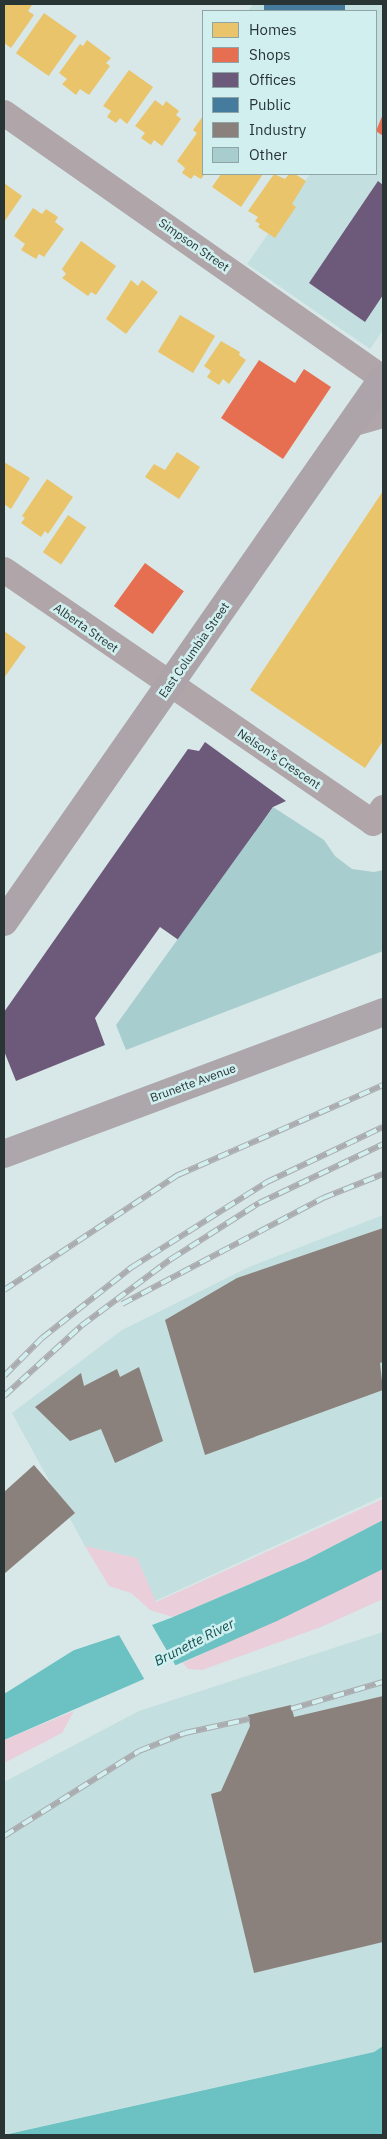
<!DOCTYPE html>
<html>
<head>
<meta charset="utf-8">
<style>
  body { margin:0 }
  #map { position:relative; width:387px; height:2139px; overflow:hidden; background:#d8e8e8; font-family:"IBM Plex Sans",sans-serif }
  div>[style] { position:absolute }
  .built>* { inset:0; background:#c4dfdf }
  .green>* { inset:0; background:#eaced9 }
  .water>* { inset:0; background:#6cc2c3 }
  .pier>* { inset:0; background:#d8e8e8 }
  .homes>* { inset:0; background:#e9c46a; transform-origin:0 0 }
  .shops>* { inset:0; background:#e76f51; transform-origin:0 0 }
  .offices>* { inset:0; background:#6d597a }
  .public>* { inset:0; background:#457b9d; transform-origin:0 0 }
  .industry>* { inset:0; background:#8a817c }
  .building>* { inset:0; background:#a8cdce }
  .street>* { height:26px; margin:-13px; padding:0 13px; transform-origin:13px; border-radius:13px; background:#b0a5a9 }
  .secondary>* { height:28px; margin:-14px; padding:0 14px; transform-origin:14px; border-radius:14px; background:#aca4a8 }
  .primary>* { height:28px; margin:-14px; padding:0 14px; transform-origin:14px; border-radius:14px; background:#ada7ac }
  .rail>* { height:5.5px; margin-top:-2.75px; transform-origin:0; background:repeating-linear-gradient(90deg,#d1efef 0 11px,#aaacaf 0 22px); box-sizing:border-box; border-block:1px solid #aaacaf }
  span { translate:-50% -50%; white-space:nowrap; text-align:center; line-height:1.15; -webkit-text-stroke:5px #d1efef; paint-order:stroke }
  .street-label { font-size:12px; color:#293435 }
  .water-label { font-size:14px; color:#115354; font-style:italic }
  .frame { position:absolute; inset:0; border:5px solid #293435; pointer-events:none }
  .legend { position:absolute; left:202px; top:10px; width:175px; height:165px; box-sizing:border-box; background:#d1efef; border:1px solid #8ea4a5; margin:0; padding:6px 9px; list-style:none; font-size:15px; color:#293435 }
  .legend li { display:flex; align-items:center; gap:10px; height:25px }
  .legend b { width:25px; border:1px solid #8ea4a5 }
</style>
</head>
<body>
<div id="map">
  <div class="built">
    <div style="clip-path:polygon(253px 4px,383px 4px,383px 330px,370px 349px,247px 264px,310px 174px,376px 174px,376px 11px,248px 11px)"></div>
    <div style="clip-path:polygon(383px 1215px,383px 1496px,151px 1603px,137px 1558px,85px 1546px,12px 1413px,122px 1330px,249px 1267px)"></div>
    <div style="clip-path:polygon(383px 1632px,383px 2046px,374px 2052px,7px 2134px,4px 2131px,4px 1782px,139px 1711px)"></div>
  </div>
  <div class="green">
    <div style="clip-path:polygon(383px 1499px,383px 1520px,306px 1560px,173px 1617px,150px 1610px,131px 1593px,109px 1586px,85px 1546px,137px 1558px,156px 1602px)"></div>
    <div style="clip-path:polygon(383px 1569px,383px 1599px,321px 1627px,202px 1670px,188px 1669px,183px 1663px)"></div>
    <div style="clip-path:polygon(74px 1711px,62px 1733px,4px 1763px,4px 1740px)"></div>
  </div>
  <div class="water">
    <div style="clip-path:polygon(383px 1520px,383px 1569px,277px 1621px,4px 1740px,4px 1675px,29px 1671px,74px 1650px,173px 1617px,306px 1560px)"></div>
    <div style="clip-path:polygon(383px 2046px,383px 2135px,4px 2135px,374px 2052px)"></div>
  </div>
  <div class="pier">
    <div style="clip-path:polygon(167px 1616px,173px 1617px,152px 1625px,177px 1668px,146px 1682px,119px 1635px,74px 1650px,4px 1694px,4px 1672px,29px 1668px,73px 1647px)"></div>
  </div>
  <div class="homes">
    <div style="clip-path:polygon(4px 4px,32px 5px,28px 11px,34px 15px,11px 48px,4px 43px)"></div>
    <div style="left:44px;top:13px;width:40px;height:49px;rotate:35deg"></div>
    <div style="clip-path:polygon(87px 40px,111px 58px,106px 63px,110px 66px,89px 95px,80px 89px,76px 95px,62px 84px,67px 79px,59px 73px,80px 44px,83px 46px)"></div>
    <div style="clip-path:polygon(129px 70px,153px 87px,127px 124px,120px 118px,116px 123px,107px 117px,111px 111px,103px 106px)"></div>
    <div style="clip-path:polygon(155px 100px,163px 106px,166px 101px,179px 111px,176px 115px,181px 119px,162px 146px,154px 140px,151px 145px,141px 138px,145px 133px,135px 126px)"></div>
    <div style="clip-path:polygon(203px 116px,205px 174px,201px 179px,194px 175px,191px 179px,182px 173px,185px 168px,177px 161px,197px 133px,193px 130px)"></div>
    <div style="clip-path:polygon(221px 174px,263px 174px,241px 207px,212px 187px)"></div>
    <div style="clip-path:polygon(274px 174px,285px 179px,289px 174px,295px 174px,306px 181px,292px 204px,296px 207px,275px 238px,258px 227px,260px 224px,255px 221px,258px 217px,248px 211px)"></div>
    <div style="clip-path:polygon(4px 183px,22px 196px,4px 222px)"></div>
    <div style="clip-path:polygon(33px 208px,42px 214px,46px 209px,58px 217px,55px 222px,64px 229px,44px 257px,39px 254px,36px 259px,21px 250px,25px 244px,14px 236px)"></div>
    <div style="clip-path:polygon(81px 241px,116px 266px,96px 295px,91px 292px,88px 296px,62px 278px,66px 274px,62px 269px)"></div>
    <div style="clip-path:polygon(131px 280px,138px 286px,142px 280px,158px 292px,126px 334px,106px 319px)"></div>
    <div style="left:180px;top:315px;width:41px;height:43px;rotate:31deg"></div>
    <div style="clip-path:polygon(221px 341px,240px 352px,239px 355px,246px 360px,229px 384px,223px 379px,219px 385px,207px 377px,211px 371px,204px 366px)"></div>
    <div style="clip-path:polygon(177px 452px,200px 467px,179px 499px,145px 477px,154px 464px,165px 470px)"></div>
    <div style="clip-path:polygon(4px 462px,30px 478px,11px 509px,4px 504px)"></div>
    <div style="clip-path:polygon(47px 479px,73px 497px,48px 534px,45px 531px,41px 537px,21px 523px,25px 518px,22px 516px)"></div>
    <div style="clip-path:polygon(383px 491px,383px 741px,365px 768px,250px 690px)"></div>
    <div style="left:68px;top:515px;width:22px;height:45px;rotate:34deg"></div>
    <div style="clip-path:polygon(4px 631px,26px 647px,4px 678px)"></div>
    <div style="clip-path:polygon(278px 834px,291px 839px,379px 903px,330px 972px,267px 926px,215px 998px,179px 971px)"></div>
  </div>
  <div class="shops">
    <div style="clip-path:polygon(383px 114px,383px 136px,376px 131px)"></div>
    <div style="clip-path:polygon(259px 360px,295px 383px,304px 369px,331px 387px,283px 459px,221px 418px)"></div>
    <div style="left:145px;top:563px;width:48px;height:53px;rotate:36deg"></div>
  </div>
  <div class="offices">
    <div style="clip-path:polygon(378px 181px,383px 185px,383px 295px,365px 322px,309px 283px)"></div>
    <div style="clip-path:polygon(205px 742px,286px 801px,273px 807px,180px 941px,160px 927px,95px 1018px,105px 1045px,16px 1081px,4px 1051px,4px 1012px,188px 749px,199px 751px)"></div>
  </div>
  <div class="public">
    <div style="left:264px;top:4px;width:81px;height:9px"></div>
  </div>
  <div class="industry">
    <div style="clip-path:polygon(383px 1228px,383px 1362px,380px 1363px,383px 1390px,205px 1455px,165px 1320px,237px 1278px)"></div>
    <div style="clip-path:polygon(139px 1367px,163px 1441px,115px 1463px,101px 1429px,70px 1441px,35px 1407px,81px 1373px,84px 1386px,117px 1369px,120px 1377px)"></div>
    <div style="clip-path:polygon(34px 1465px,75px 1513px,4px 1574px,4px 1492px)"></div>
    <div style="clip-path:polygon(383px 1696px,383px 1942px,254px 1973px,211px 1794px,221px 1791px,250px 1726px,248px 1715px,291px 1705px,294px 1717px)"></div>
  </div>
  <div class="building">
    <div style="clip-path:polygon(273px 807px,324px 840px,335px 856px,352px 869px,374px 872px,383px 870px,383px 951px,126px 1050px,116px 1025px)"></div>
  </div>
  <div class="street">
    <div style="left:4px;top:113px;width:462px;rotate:35deg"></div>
    <div style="left:351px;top:424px;width:33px;rotate:-16deg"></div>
    <div style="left:4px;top:570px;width:447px;rotate:34.4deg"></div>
    <div style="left:373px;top:823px;width:18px;rotate:-56deg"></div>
  </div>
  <div class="secondary">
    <div style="left:4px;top:922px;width:663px;rotate:-55.14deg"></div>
  </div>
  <div class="primary">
    <div style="left:4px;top:1154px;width:405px;rotate:-20.5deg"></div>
  </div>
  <div class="rail">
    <div style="left:4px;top:1290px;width:209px;rotate:-33.5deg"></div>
    <div style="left:178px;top:1175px;width:224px;rotate:-23.7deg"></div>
    <div style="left:122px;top:1304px;width:227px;rotate:-27.8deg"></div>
    <div style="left:323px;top:1198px;width:65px;rotate:-21.8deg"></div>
    <div style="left:4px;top:1376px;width:54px;rotate:-45deg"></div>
    <div style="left:42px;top:1338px;width:115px;rotate:-38.3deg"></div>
    <div style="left:132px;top:1267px;width:160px;rotate:-32.2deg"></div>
    <div style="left:267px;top:1182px;width:128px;rotate:-25.4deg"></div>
    <div style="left:4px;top:1396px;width:104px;rotate:-42.3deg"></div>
    <div style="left:81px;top:1326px;width:112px;rotate:-36.7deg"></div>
    <div style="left:171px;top:1259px;width:104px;rotate:-32.5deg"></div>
    <div style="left:259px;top:1203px;width:137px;rotate:-25.4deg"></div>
    <div style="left:291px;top:1709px;width:96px;rotate:-16.4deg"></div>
    <div style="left:4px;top:1836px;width:160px;rotate:-32.2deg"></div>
    <div style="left:139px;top:1751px;width:49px;rotate:-21.4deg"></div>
    <div style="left:185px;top:1733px;width:66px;rotate:-12.3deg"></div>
  </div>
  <div class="street-label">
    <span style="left:194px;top:245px;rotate:35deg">Simpson Street</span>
    <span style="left:86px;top:628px;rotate:35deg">Alberta Street</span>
    <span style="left:194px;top:650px;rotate:-55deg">East Columbia Street</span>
    <span style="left:279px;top:759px;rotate:34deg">Nelson's Crescent</span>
    <span style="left:193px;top:1083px;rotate:-20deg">Brunette Avenue</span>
  </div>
  <div class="water-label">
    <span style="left:194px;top:1642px;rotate:-27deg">Brunette River</span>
  </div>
  <div class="frame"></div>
  <ul class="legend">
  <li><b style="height:14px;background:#e9c46a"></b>Homes</li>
  <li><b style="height:14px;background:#e76f51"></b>Shops</li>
  <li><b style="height:14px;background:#6d597a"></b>Offices</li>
  <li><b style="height:14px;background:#457b9d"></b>Public</li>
  <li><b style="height:14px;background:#8a817c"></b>Industry</li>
  <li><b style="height:14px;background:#a8cdce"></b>Other</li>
  </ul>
</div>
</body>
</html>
